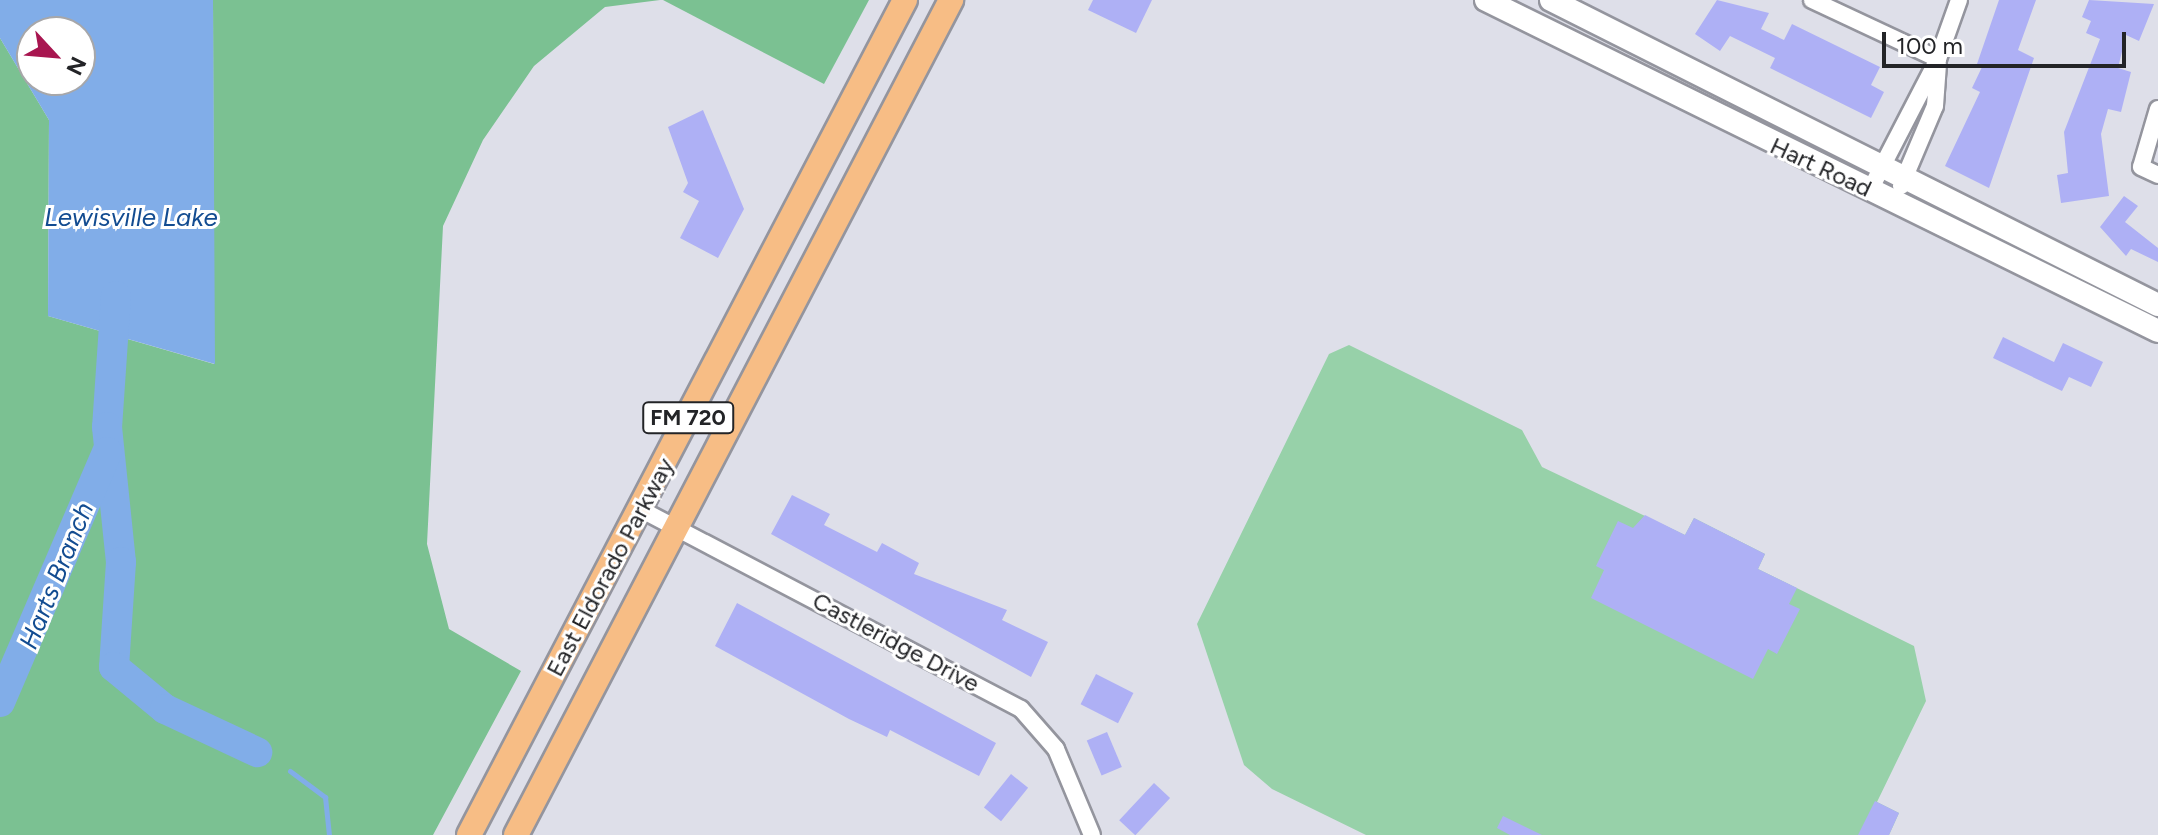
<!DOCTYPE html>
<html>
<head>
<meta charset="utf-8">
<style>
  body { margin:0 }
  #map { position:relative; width:2158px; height:835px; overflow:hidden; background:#dedfe9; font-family:Figtree,sans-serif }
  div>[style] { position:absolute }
  .green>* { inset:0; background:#97d1a9 }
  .forest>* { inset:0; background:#7bc192 }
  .water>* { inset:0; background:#81ade8 }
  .stream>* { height:5px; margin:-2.5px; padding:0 2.5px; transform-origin:2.5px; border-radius:2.5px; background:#81ade8 }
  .river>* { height:30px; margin:-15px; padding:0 15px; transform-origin:15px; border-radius:15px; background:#81ade8 }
  .building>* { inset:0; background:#aeb0f5; transform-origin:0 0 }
  .roads { filter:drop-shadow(2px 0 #94959e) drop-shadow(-2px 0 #94959e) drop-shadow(0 2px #94959e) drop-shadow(0 -2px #94959e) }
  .street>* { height:16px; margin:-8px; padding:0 8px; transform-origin:8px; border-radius:8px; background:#fff }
  .secondary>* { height:22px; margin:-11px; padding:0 11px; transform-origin:11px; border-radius:11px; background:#fff }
  .primary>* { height:24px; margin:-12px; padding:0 12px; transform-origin:12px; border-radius:12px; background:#f7bd85 }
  span { translate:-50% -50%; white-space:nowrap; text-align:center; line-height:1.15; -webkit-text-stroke:6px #fff; paint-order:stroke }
  .shield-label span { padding:2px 6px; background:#fff; border:2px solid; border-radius:6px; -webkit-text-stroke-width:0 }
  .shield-label { font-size:22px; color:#232427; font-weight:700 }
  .street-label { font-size:24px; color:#232427 }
  .water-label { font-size:26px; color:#134c91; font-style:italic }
  .north { position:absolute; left:16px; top:16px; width:80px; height:80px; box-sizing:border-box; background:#fff; border:2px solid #a7a7a9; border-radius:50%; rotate:116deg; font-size:22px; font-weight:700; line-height:32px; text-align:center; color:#232427 }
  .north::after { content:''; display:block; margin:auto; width:28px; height:36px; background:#a81650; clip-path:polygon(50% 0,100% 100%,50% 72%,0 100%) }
  .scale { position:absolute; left:1882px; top:32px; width:244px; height:36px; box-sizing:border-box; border:4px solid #232427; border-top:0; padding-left:10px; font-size:24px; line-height:28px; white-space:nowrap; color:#232427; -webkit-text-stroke:6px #fff; paint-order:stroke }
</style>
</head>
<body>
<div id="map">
  <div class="green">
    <div style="clip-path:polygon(1349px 345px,1522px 430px,1542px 467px,1685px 535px,1694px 518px,1765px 554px,1758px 569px,1914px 646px,1926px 701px,1877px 802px,1899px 813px,1889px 835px,1366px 835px,1272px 789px,1244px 765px,1197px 624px,1329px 354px)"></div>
  </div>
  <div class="forest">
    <div style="clip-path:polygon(213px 0,660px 0,605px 7px,534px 66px,483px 140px,443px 226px,427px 544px,449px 629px,521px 671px,433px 835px,0 835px,0 38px,49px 120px,48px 316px,214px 364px)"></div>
    <div style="clip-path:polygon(663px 0,869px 0,824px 84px)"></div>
  </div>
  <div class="water">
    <div style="clip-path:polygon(evenodd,0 0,213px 0,215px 364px,48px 316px,49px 120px,0 38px,0 0,32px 32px,80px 32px,80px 80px,32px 80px,32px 32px)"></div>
  </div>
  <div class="stream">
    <div style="left:290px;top:771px;width:44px;rotate:36.6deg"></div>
    <div style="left:325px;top:797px;width:38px;rotate:84deg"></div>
  </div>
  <div class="river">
    <div style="left:116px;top:296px;width:131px;rotate:93.9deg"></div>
    <div style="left:107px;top:427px;width:136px;rotate:84.1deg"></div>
    <div style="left:121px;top:562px;width:105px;rotate:93.8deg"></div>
    <div style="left:114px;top:667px;width:66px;rotate:39.5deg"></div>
    <div style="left:165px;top:709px;width:102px;rotate:25.1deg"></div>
    <div style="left:0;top:702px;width:272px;rotate:-66.8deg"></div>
  </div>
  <div class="building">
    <div style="clip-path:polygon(1093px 0,1152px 0,1136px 33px,1088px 10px)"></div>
    <div style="clip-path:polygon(1717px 0,1769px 13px,1761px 29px,1784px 40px,1792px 24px,1880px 67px,1871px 85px,1884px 92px,1871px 118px,1770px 68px,1775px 58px,1730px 36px,1720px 51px,1695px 34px)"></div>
    <div style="clip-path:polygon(1999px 0,2036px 0,2018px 50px,2034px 58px,1989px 188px,1945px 166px,1980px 92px,1972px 88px,1982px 67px,1977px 64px)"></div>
    <div style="clip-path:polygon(2089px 0,2154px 4px,2139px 41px,2126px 35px,2118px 68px,2131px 72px,2121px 112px,2108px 109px,2101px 134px,2109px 196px,2061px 203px,2057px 175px,2068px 173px,2064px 132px,2100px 39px,2086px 33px,2091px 21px,2082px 17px)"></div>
    <div style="clip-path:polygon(703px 110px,744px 209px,718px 258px,680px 238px,699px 201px,683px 192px,688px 183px,668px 127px)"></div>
    <div style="clip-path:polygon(2124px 196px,2138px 206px,2125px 222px,2158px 248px,2158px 262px,2131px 249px,2126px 256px,2100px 227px)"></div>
    <div style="clip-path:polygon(2003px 337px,2054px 362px,2063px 343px,2103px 362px,2091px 387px,2069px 377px,2062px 391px,1993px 358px)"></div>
    <div style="clip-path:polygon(792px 495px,830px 514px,824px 525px,877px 552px,882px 543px,919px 563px,914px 574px,1007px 610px,1002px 620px,1048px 642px,1031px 677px,771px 534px)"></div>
    <div style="clip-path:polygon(1645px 515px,1685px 535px,1694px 518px,1765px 554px,1758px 569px,1797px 588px,1789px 604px,1800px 609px,1777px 654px,1768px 649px,1753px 679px,1591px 598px,1604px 570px,1596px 566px,1618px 521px,1633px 528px)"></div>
    <div style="clip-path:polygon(737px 603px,996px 743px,979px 776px,890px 730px,887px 737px,849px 719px,715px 646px)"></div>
    <div style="left:1096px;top:674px;width:42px;height:34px;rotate:27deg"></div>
    <div style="left:1107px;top:732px;width:38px;height:22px;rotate:67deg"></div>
    <div style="left:1011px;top:774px;width:22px;height:43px;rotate:39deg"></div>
    <div style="left:1154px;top:783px;width:22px;height:51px;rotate:43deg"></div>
    <div style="clip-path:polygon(1875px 801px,1899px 813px,1889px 835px,1858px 835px)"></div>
    <div style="clip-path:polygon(1503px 816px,1542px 835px,1510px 835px,1497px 828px)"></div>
  </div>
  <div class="roads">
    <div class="street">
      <div style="left:1812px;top:0;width:139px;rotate:25.1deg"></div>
      <div style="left:2158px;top:109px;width:60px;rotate:106.3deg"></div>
      <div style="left:2141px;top:167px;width:19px;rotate:25deg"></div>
      <div style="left:1901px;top:186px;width:87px;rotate:-67deg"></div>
      <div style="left:1935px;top:106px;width:42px;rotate:-85.9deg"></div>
      <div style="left:1870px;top:190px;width:148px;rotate:-62.6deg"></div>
      <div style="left:1938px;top:59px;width:63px;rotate:-70.4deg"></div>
      <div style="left:640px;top:509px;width:430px;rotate:27.7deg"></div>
      <div style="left:1021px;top:709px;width:53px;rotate:48.8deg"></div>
      <div style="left:1056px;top:749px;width:93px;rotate:67.3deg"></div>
    </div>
    <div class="secondary">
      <div style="left:1486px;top:0;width:749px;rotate:26.22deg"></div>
      <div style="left:1551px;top:0;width:679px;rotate:26.68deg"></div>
    </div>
    <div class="primary">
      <div style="left:469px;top:835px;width:942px;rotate:-62.43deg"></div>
      <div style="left:516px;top:835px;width:942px;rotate:-62.48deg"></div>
    </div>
  </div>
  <div class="shield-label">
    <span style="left:688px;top:418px">FM 720</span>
  </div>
  <div class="street-label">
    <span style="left:1821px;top:167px;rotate:25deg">Hart Road</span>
    <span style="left:610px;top:567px;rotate:-62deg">East Eldorado Parkway</span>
    <span style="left:896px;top:642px;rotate:28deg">Castleridge Drive</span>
  </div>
  <div class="water-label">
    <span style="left:131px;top:218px">Lewisville Lake</span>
    <span style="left:57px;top:576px;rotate:-68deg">Harts Branch</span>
  </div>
  <div class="north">N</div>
  <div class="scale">100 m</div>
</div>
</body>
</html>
